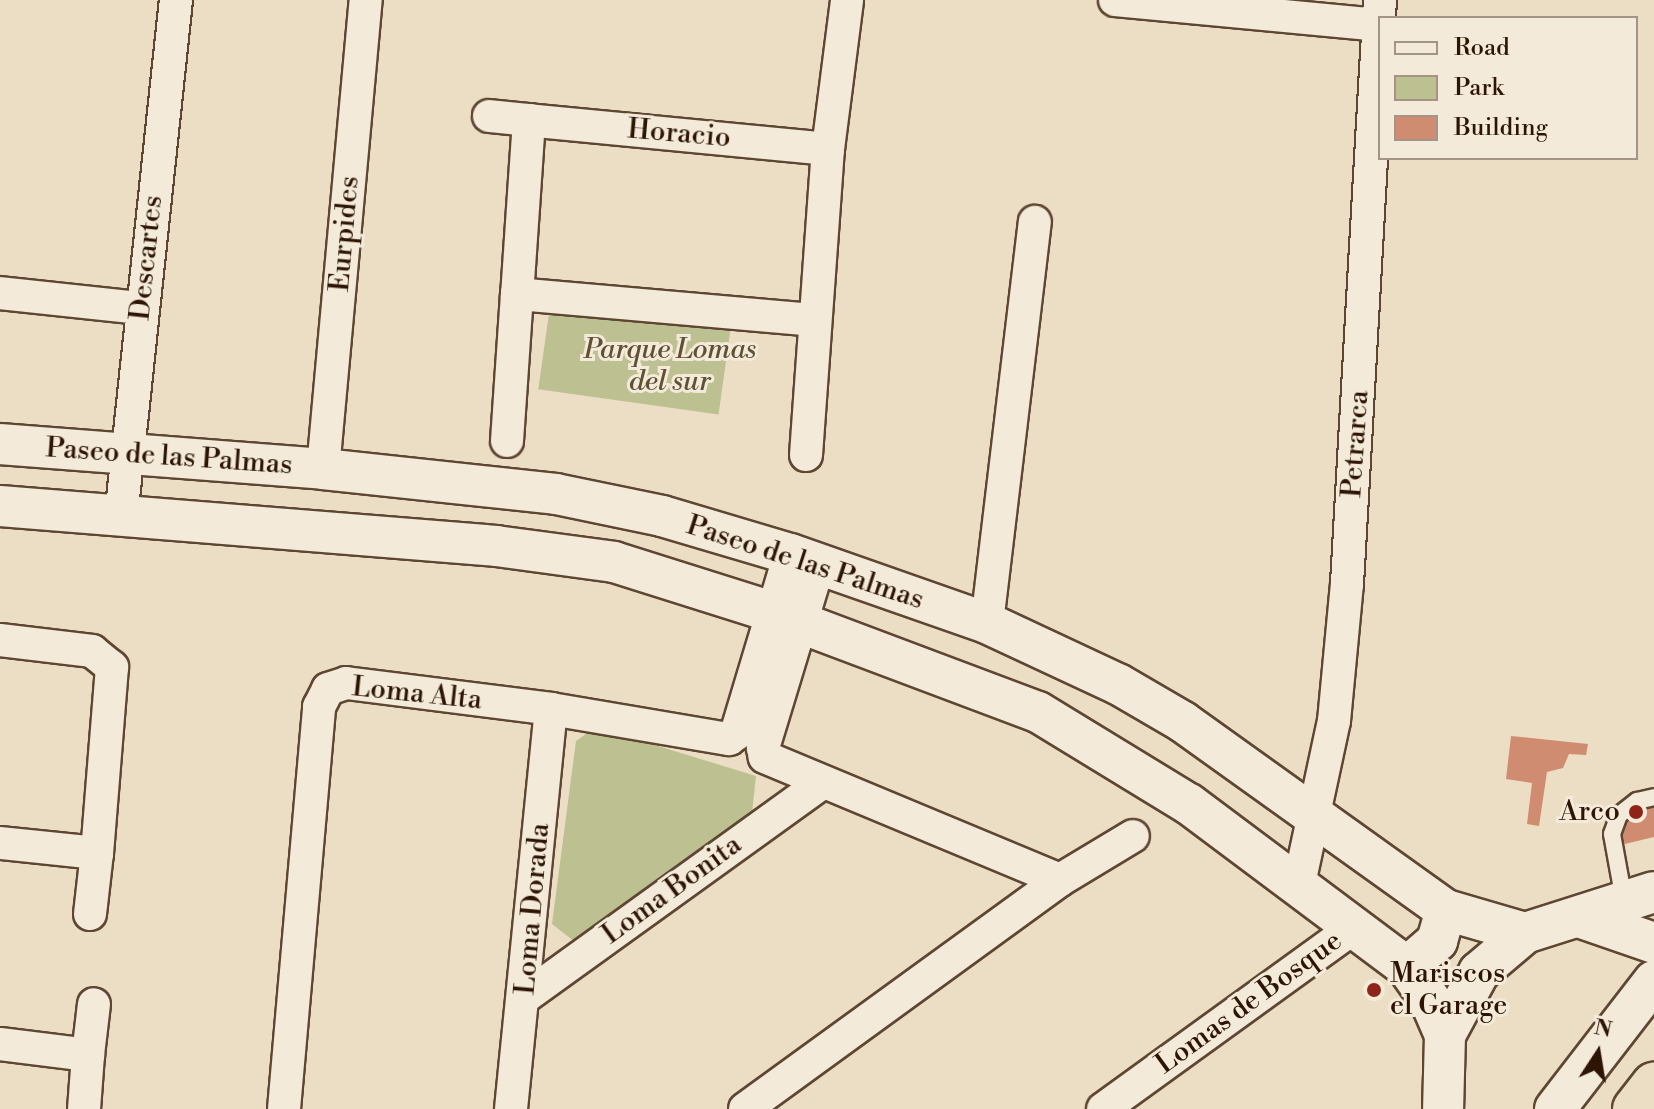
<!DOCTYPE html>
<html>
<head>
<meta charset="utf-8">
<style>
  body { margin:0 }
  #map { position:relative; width:1654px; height:1109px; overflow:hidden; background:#ecdec4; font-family:"Libre Bodoni",serif }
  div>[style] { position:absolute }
  .green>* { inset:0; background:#bdc090; transform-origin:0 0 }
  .building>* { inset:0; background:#cf8c71 }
  .roads { filter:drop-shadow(2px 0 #5e4633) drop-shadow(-2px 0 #5e4633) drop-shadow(0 2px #5e4633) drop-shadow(0 -2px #5e4633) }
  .service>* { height:16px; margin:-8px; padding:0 8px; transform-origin:8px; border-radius:8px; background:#f3ead9 }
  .minor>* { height:32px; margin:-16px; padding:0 16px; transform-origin:16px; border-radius:16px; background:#f3ead9 }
  .tertiary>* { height:40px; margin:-20px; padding:0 20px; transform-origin:20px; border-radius:20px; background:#f3ead9 }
  .trunk>* { height:44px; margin:-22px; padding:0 22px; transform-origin:22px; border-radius:22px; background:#ecdec4 }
  .dots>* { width:22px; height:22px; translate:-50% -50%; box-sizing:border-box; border:4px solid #f3ead9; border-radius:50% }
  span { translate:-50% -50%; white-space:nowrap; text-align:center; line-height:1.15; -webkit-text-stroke:6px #f3ead9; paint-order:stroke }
  .street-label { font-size:28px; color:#2e1403 }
  .park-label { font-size:28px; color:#605034; font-style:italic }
  .poi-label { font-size:28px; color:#2e1403 }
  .right { translate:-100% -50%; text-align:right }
  .left { translate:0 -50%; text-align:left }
  .legend { position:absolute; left:1378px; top:16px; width:260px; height:144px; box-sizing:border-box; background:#f3ead9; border:2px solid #a49483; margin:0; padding:10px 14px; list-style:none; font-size:24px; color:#2e1403 }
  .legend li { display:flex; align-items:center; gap:16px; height:40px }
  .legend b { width:40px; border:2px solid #a49483 }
  .north { position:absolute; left:1558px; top:1013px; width:80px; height:80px; -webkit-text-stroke:6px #f3ead9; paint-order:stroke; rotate:12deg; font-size:22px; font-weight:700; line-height:32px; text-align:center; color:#2e1403 }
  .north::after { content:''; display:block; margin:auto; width:28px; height:36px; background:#2e1403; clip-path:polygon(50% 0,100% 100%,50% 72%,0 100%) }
</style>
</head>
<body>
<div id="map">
  <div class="green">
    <div style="left:550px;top:306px;width:182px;height:84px;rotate:8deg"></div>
    <div style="clip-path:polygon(596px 727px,756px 776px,752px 813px,579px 945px,552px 924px,576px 741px)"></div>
  </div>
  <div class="building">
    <div style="clip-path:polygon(1511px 736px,1588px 744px,1586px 755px,1569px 754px,1563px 768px,1547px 772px,1539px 826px,1527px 824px,1532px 783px,1506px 779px)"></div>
    <div style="clip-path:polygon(1654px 803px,1654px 837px,1608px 848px,1610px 813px)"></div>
  </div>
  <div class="roads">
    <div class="service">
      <div style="left:1624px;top:900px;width:67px;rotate:-100.3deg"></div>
      <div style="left:1612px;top:834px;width:20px;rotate:-70deg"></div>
      <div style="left:1619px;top:815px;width:23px;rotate:-38deg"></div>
      <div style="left:1637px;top:801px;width:17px;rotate:-13deg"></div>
    </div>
    <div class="minor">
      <div style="left:1115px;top:0;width:264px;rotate:5.4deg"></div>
      <div style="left:489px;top:116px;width:40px;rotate:5.7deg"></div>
      <div style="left:828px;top:149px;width:150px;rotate:-82.7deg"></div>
      <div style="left:0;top:293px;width:142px;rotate:6.1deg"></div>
      <div style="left:507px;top:441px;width:147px;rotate:-86.1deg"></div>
      <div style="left:806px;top:455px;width:307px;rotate:-85.9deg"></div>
      <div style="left:828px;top:149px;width:300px;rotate:-174.5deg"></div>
      <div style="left:529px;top:120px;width:174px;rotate:93.9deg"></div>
      <div style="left:517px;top:294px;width:298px;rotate:5deg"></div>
      <div style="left:323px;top:469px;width:471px;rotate:-84.8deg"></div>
      <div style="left:121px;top:517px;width:520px;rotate:-83.93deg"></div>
      <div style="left:987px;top:623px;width:404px;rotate:-83.2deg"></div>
      <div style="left:0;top:640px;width:93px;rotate:6.8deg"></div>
      <div style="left:92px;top:651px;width:26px;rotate:39deg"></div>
      <div style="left:112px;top:667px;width:187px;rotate:94.6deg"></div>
      <div style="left:97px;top:853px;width:98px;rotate:-174.1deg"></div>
      <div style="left:1060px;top:880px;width:85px;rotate:-31.1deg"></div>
      <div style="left:1299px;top:884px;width:167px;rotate:-77.9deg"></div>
      <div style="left:1334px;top:721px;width:138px;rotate:-84.6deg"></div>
      <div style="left:1347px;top:584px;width:585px;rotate:-86.77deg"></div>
      <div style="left:90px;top:914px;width:61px;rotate:-83.5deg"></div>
      <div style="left:525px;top:997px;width:364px;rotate:-35.8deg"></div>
      <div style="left:0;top:1044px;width:89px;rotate:7.1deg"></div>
      <div style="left:88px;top:1055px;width:54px;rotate:94.2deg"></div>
      <div style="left:88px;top:1055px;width:51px;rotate:-83.3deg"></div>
      <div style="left:284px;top:1109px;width:404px;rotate:-85deg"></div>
      <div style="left:319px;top:707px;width:20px;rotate:-63deg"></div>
      <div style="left:328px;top:689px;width:19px;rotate:-18deg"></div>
      <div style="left:346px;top:683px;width:207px;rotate:7.2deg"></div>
      <div style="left:551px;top:709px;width:181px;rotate:9.6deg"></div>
      <div style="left:729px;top:739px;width:9px;rotate:-36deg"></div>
      <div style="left:736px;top:734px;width:188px;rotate:-73.3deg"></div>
      <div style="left:511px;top:1109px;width:402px;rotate:-84.3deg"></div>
      <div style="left:745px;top:1109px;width:389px;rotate:-36deg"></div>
      <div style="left:1060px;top:880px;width:320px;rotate:-157.4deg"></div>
      <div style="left:765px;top:757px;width:9px;rotate:-103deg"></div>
      <div style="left:763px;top:748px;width:192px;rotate:-73.1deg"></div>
      <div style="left:1103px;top:1109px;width:312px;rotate:-35.9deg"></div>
    </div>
    <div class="tertiary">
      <div style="left:0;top:444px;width:324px;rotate:4.4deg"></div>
      <div style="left:323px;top:469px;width:234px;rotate:6.1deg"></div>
      <div style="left:556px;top:494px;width:108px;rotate:11.7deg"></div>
      <div style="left:662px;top:516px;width:134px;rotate:16.5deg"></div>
      <div style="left:790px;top:554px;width:209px;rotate:19.3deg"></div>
      <div style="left:987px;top:623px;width:145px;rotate:25deg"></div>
      <div style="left:1118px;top:684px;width:75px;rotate:30.3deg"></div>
      <div style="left:1183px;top:722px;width:323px;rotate:35.6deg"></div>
      <div style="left:1446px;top:910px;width:82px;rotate:16.2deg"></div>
      <div style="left:0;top:506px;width:498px;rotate:4.6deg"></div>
      <div style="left:496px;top:546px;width:119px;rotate:7.7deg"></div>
      <div style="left:614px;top:562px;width:163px;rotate:17.5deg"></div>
      <div style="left:769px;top:611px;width:287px;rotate:20.6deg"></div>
      <div style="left:1038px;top:712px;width:177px;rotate:31.4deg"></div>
      <div style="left:1189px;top:804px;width:272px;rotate:36.8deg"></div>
      <div style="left:1407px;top:967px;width:38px;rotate:55deg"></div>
      <div style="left:1429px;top:998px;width:40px;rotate:66.6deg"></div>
      <div style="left:1445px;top:1035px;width:74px;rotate:91.5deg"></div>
      <div style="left:1579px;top:917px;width:79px;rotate:19.1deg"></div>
      <div style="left:1407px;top:967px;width:40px;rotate:-41deg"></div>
      <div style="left:1437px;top:941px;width:32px;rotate:-74deg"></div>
      <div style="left:1445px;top:1035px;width:72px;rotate:-61.6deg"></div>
      <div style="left:1479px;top:972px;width:60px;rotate:-40.3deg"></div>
      <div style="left:1525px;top:933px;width:135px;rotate:-17.6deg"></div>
      <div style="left:1555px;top:1109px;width:162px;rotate:-52.3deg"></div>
    </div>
    <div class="trunk">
      <div style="left:1635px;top:1109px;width:31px;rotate:-52deg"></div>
    </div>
  </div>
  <div class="dots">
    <div style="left:1636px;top:812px;background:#8f2418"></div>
    <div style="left:1374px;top:990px;background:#8f2418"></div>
  </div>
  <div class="street-label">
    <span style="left:679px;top:134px;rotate:5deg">Horacio</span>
    <span style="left:345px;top:234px;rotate:-85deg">Eurpides</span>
    <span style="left:147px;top:258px;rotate:-84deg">Descartes</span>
    <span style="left:1356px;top:444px;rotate:-86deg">Petrarca</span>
    <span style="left:169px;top:457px;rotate:4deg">Paseo de las Palmas</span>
    <span style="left:805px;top:563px;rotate:18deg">Paseo de las Palmas</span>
    <span style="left:417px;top:694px;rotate:6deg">Loma Alta</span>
    <span style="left:672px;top:890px;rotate:-36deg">Loma Bonita</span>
    <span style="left:533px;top:909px;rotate:-85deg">Loma Dorada</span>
    <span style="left:1249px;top:1003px;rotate:-36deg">Lomas de Bosque</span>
  </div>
  <div class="park-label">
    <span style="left:670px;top:366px">Parque Lomas<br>del sur</span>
  </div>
  <div class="poi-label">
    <span class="right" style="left:1620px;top:812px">Arco</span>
    <span class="left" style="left:1390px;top:990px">Mariscos<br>el Garage</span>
  </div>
  <ul class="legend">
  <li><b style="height:10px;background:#f3ead9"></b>Road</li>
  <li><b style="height:22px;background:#bdc090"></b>Park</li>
  <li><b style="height:22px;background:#cf8c71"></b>Building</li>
  </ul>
  <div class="north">N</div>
</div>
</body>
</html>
